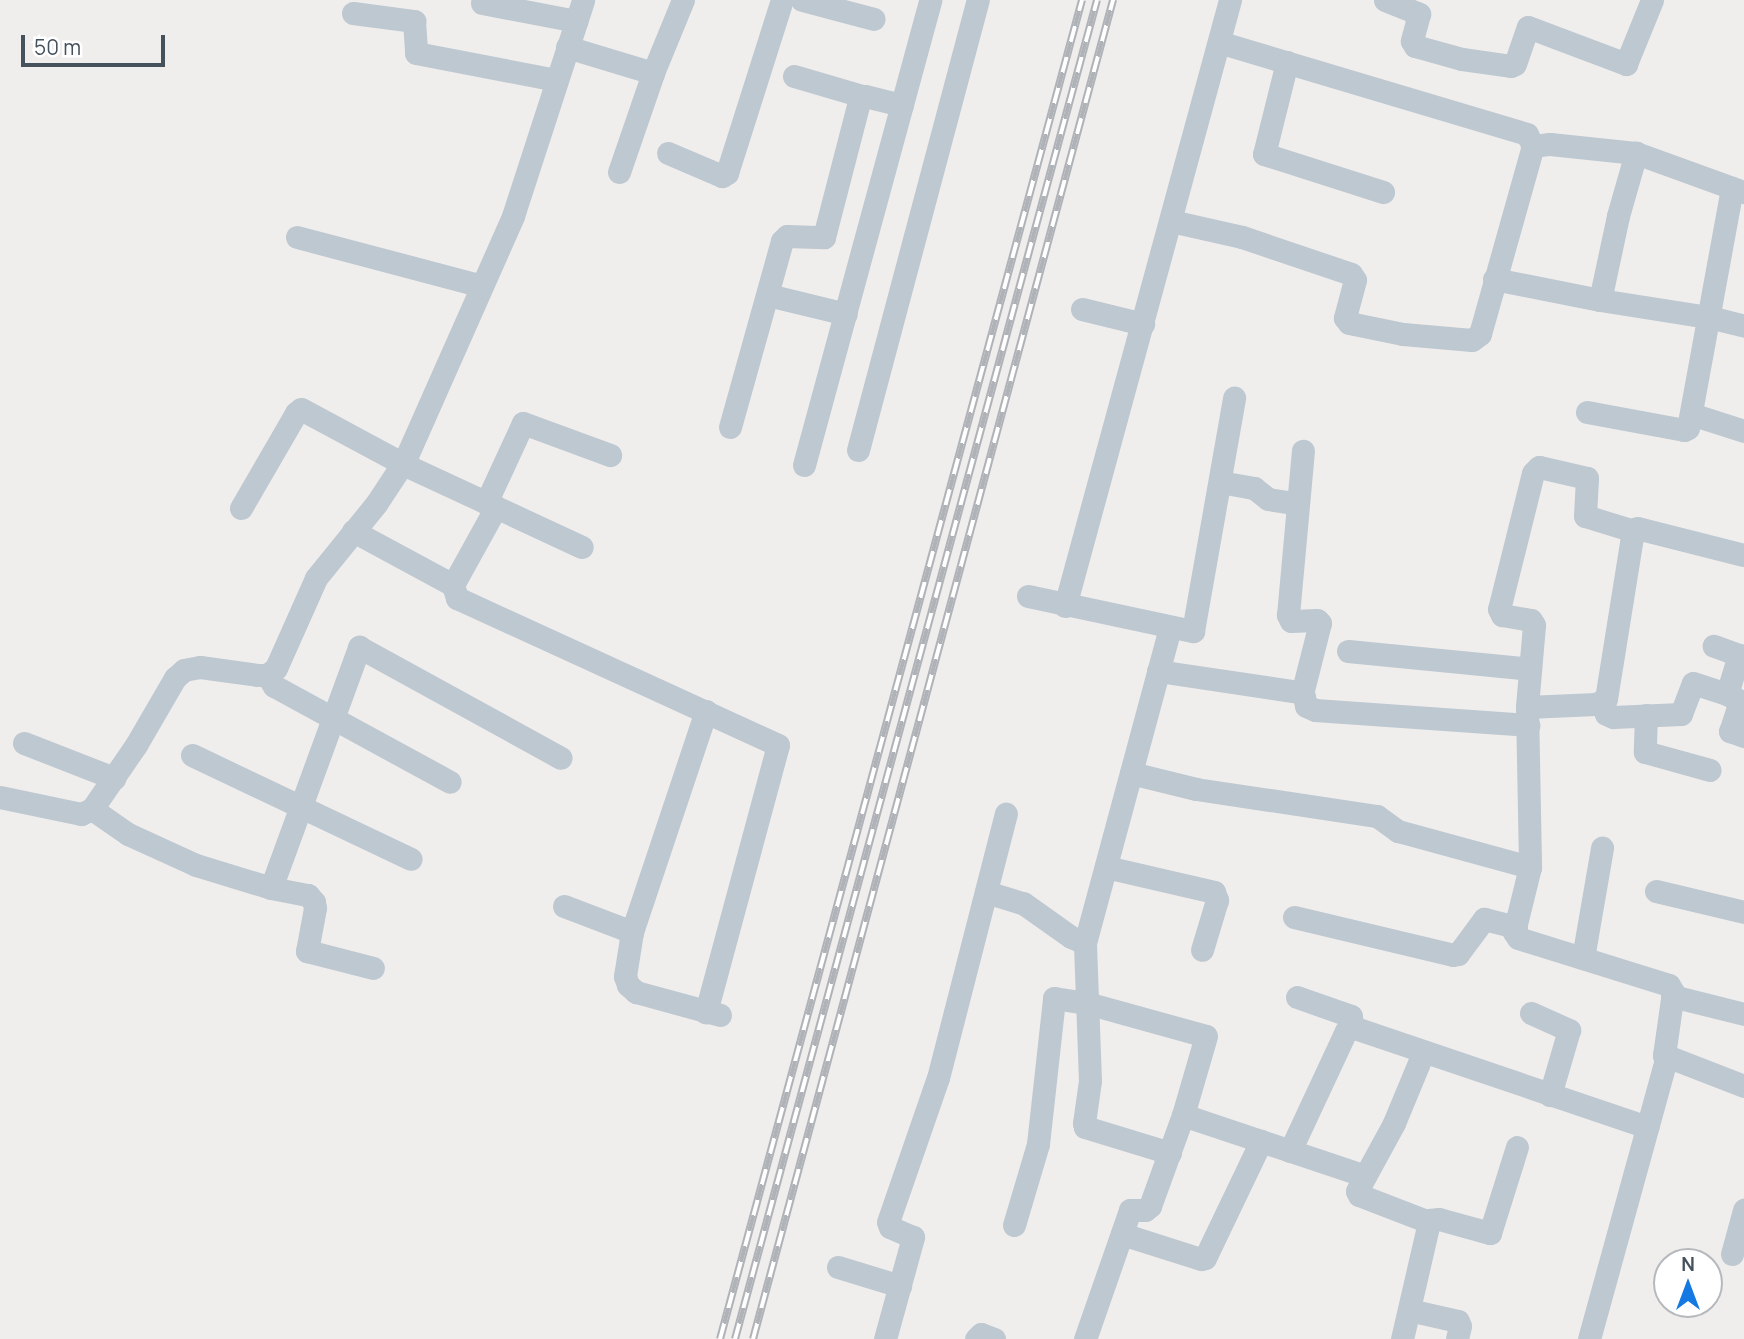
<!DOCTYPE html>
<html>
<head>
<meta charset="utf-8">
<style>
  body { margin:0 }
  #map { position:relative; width:1744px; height:1339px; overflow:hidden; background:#f0eded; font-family:Manrope,sans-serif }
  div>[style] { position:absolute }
  .minor>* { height:23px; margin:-11.5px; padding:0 11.5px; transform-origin:11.5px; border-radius:11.5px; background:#bdc8d0 }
  .rail>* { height:8px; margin-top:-4px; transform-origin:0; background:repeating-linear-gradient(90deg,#fff 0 16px,#afb3b8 0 32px); box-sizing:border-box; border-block:2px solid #afb3b8 }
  span { translate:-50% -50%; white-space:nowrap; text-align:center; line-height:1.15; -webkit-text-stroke:6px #fff; paint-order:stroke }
  .north { position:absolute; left:1653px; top:1248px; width:70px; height:70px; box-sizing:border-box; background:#fff; border:2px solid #b5b9bd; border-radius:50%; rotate:0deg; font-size:19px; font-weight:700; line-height:28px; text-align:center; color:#45515b }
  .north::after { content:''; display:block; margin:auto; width:24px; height:32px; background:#1479e3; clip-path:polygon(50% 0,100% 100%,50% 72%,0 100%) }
  .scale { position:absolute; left:21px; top:35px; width:144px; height:32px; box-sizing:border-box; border:4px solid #45515b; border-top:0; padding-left:9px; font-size:21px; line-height:24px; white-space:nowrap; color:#45515b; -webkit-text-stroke:5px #fff; paint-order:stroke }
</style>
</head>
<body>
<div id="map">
  <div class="minor">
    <div style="left:802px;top:0;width:74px;rotate:14.8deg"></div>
    <div style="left:1385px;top:0;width:37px;rotate:22deg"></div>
    <div style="left:1419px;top:14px;width:28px;rotate:105deg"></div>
    <div style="left:1412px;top:41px;width:6px;rotate:59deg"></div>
    <div style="left:1415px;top:46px;width:49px;rotate:15.5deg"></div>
    <div style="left:1462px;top:59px;width:49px;rotate:8.1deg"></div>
    <div style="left:1511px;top:66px;width:4px;rotate:-27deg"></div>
    <div style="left:1515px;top:64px;width:39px;rotate:-71deg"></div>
    <div style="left:1528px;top:27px;width:105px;rotate:20.7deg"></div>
    <div style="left:1626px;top:64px;width:69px;rotate:-67.9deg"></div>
    <div style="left:482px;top:3px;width:96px;rotate:10.8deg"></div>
    <div style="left:353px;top:13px;width:62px;rotate:7.5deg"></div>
    <div style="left:414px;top:21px;width:32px;rotate:86deg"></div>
    <div style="left:416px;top:53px;width:143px;rotate:10.9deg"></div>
    <div style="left:567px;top:47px;width:90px;rotate:16.8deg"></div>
    <div style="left:1287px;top:62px;width:95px;rotate:104deg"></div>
    <div style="left:1264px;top:154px;width:125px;rotate:17.7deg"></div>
    <div style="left:794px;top:76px;width:71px;rotate:16.4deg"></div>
    <div style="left:1533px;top:146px;width:17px;rotate:-7deg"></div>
    <div style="left:1550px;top:144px;width:86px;rotate:6deg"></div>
    <div style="left:668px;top:153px;width:59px;rotate:23.1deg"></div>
    <div style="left:722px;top:176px;width:6px;rotate:-31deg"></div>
    <div style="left:727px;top:173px;width:182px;rotate:-72.4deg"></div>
    <div style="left:619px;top:172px;width:105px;rotate:-71deg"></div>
    <div style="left:653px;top:73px;width:79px;rotate:-67.7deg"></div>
    <div style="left:1171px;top:221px;width:73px;rotate:12.7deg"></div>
    <div style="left:1242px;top:237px;width:115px;rotate:18.7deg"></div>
    <div style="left:1351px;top:274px;width:7px;rotate:56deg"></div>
    <div style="left:1355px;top:280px;width:39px;rotate:105deg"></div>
    <div style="left:1345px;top:318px;width:6px;rotate:51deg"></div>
    <div style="left:1349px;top:323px;width:55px;rotate:11.5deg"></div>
    <div style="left:1403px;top:334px;width:69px;rotate:5deg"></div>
    <div style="left:1472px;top:340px;width:10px;rotate:-37deg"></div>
    <div style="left:1480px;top:334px;width:195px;rotate:-74.3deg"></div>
    <div style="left:1533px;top:146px;width:13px;rotate:-117deg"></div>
    <div style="left:1527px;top:134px;width:321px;rotate:-163.4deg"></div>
    <div style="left:297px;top:237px;width:191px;rotate:14.8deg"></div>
    <div style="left:1494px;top:279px;width:108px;rotate:11.2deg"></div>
    <div style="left:1600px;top:300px;width:110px;rotate:8.9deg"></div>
    <div style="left:1709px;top:317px;width:36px;rotate:14deg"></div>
    <div style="left:768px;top:295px;width:80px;rotate:13.7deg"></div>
    <div style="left:1600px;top:300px;width:86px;rotate:-77.9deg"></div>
    <div style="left:1618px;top:216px;width:66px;rotate:-74.1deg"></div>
    <div style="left:1636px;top:153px;width:115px;rotate:19.9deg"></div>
    <div style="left:1082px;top:309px;width:63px;rotate:13.8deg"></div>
    <div style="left:1587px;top:412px;width:99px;rotate:10.5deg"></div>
    <div style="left:1684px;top:430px;width:4px;rotate:-27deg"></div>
    <div style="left:1688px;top:428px;width:244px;rotate:-79.6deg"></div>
    <div style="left:1691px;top:414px;width:56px;rotate:17.8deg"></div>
    <div style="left:730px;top:427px;width:193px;rotate:-74.4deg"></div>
    <div style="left:782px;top:241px;width:7px;rotate:-45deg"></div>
    <div style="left:787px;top:236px;width:37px;rotate:2deg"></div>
    <div style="left:824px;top:237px;width:144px;rotate:-75.5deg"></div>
    <div style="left:860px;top:98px;width:5px;rotate:-22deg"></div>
    <div style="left:865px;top:96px;width:38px;rotate:14deg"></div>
    <div style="left:858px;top:450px;width:466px;rotate:-75.1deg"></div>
    <div style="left:804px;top:465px;width:482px;rotate:-74.8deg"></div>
    <div style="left:1220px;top:482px;width:35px;rotate:10deg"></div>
    <div style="left:1254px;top:488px;width:18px;rotate:38deg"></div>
    <div style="left:1268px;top:499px;width:30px;rotate:9deg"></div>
    <div style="left:486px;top:503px;width:88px;rotate:-65.2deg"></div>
    <div style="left:523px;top:423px;width:93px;rotate:20.2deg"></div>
    <div style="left:496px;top:507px;width:89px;rotate:118.9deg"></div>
    <div style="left:453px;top:585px;width:14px;rotate:73deg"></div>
    <div style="left:457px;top:598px;width:353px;rotate:24.6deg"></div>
    <div style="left:778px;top:745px;width:277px;rotate:105.1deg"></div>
    <div style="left:241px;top:508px;width:110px;rotate:-59.9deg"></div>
    <div style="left:296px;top:413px;width:6px;rotate:-39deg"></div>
    <div style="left:301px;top:409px;width:116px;rotate:28.3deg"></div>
    <div style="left:403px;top:464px;width:197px;rotate:24.9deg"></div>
    <div style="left:353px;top:531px;width:114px;rotate:28.4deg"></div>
    <div style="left:1634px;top:531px;width:51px;rotate:-163deg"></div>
    <div style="left:1585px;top:516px;width:38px;rotate:-87deg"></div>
    <div style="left:1587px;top:478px;width:49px;rotate:-167.1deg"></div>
    <div style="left:1539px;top:467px;width:8px;rotate:135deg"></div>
    <div style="left:1533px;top:473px;width:140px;rotate:104deg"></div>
    <div style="left:1499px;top:609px;width:7px;rotate:63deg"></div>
    <div style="left:1502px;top:615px;width:29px;rotate:10deg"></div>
    <div style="left:1531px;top:620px;width:6px;rotate:59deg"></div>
    <div style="left:1534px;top:625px;width:82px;rotate:94.9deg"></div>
    <div style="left:1527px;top:707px;width:160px;rotate:88.9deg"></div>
    <div style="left:1530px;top:867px;width:67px;rotate:103.8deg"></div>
    <div style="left:1514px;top:932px;width:7px;rotate:56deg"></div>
    <div style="left:1518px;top:938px;width:158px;rotate:17.3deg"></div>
    <div style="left:1669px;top:985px;width:8px;rotate:60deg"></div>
    <div style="left:1673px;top:992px;width:64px;rotate:98.1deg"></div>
    <div style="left:1664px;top:1055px;width:86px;rotate:21.2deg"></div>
    <div style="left:1028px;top:596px;width:169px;rotate:12deg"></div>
    <div style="left:1193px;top:631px;width:237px;rotate:-80deg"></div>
    <div style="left:1065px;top:606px;width:628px;rotate:-74.77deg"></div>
    <div style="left:1348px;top:651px;width:183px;rotate:5.6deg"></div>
    <div style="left:1158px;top:671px;width:143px;rotate:8.5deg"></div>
    <div style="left:1299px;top:692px;width:7px;rotate:45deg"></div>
    <div style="left:1304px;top:697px;width:9px;rotate:77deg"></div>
    <div style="left:1306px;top:706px;width:10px;rotate:24deg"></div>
    <div style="left:1315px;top:710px;width:214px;rotate:4deg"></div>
    <div style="left:267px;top:675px;width:13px;rotate:58deg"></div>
    <div style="left:274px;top:686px;width:200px;rotate:28.6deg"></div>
    <div style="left:1302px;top:694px;width:73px;rotate:-75.8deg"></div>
    <div style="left:1320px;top:623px;width:4px;rotate:-135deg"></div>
    <div style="left:1317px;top:620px;width:26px;rotate:178deg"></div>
    <div style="left:1291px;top:621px;width:7px;rotate:-117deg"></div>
    <div style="left:1288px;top:615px;width:165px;rotate:-84.8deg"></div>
    <div style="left:1727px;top:694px;width:15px;rotate:28deg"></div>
    <div style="left:1740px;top:701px;width:32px;rotate:108deg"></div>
    <div style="left:1730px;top:731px;width:15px;rotate:20deg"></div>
    <div style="left:1603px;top:702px;width:12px;rotate:76deg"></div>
    <div style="left:1606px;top:714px;width:8px;rotate:23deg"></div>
    <div style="left:1613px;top:717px;width:68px;rotate:-2.5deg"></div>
    <div style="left:1681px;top:714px;width:33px;rotate:-69deg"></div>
    <div style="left:1693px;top:683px;width:36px;rotate:18deg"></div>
    <div style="left:1727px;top:694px;width:41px;rotate:-72.9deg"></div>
    <div style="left:1739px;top:655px;width:27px;rotate:-160deg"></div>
    <div style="left:1527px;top:707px;width:69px;rotate:-2.5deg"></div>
    <div style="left:1596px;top:704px;width:11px;rotate:-27deg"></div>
    <div style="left:1606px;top:699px;width:165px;rotate:-80.9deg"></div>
    <div style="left:1632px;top:536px;width:9px;rotate:-58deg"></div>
    <div style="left:1637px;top:528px;width:110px;rotate:14.2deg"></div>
    <div style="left:706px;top:711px;width:233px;rotate:108.5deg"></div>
    <div style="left:632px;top:932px;width:45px;rotate:99deg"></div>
    <div style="left:625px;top:976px;width:9px;rotate:72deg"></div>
    <div style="left:628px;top:985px;width:11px;rotate:41deg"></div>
    <div style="left:636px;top:992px;width:87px;rotate:15.3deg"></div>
    <div style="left:1646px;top:715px;width:37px;rotate:92deg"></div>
    <div style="left:1645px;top:752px;width:67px;rotate:15.5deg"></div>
    <div style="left:24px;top:743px;width:97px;rotate:21.3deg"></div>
    <div style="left:192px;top:755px;width:242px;rotate:25.4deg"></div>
    <div style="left:1131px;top:773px;width:67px;rotate:13.8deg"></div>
    <div style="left:1196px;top:789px;width:183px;rotate:8.5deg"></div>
    <div style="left:1377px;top:816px;width:26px;rotate:36deg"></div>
    <div style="left:1398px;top:831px;width:137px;rotate:15.3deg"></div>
    <div style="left:0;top:797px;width:83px;rotate:11.9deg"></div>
    <div style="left:81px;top:814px;width:12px;rotate:-24deg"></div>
    <div style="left:92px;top:809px;width:78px;rotate:-55.5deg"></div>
    <div style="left:136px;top:745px;width:78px;rotate:-59.8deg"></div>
    <div style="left:175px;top:678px;width:12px;rotate:-42deg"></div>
    <div style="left:184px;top:670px;width:16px;rotate:-11deg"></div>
    <div style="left:200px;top:667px;width:59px;rotate:7.9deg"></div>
    <div style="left:258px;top:675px;width:9px"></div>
    <div style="left:267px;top:675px;width:11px;rotate:-38deg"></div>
    <div style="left:276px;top:668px;width:98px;rotate:-66deg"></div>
    <div style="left:316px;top:578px;width:95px;rotate:-51deg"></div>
    <div style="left:376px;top:504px;width:53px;rotate:-56.6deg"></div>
    <div style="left:405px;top:460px;width:267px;rotate:-66.1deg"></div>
    <div style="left:513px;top:216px;width:227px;rotate:-72deg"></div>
    <div style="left:92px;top:809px;width:44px;rotate:34.8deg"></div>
    <div style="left:128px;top:834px;width:75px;rotate:24.5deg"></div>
    <div style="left:196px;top:865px;width:78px;rotate:17deg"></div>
    <div style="left:271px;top:888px;width:38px;rotate:11deg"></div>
    <div style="left:308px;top:895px;width:9px;rotate:49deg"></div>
    <div style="left:314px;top:902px;width:6px;rotate:81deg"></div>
    <div style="left:315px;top:908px;width:44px;rotate:100.5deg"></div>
    <div style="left:307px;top:951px;width:68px;rotate:14.4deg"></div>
    <div style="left:1106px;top:867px;width:111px;rotate:13deg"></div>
    <div style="left:1214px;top:892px;width:9px;rotate:69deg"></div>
    <div style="left:1217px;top:900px;width:52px;rotate:106.7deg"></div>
    <div style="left:271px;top:888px;width:257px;rotate:-69.9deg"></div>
    <div style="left:359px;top:647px;width:230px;rotate:28.8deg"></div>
    <div style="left:1656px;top:891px;width:90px;rotate:13.4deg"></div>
    <div style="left:986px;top:892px;width:39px;rotate:17deg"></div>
    <div style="left:1023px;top:903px;width:59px;rotate:35.3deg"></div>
    <div style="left:1071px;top:937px;width:15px;rotate:23deg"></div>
    <div style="left:564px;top:906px;width:73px;rotate:20.9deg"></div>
    <div style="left:1294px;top:917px;width:163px;rotate:13.4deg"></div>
    <div style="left:1453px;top:955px;width:5px;rotate:-11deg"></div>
    <div style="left:1458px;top:954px;width:44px;rotate:-53.4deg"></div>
    <div style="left:1484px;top:919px;width:33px;rotate:14deg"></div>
    <div style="left:1583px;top:958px;width:112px;rotate:-80.2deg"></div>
    <div style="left:1672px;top:996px;width:74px;rotate:14deg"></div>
    <div style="left:1297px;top:997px;width:57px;rotate:19.4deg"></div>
    <div style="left:1351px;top:1016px;width:11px;rotate:85deg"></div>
    <div style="left:1531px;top:1013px;width:42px;rotate:24.1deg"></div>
    <div style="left:1569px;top:1030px;width:68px;rotate:106.3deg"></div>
    <div style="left:1183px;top:1115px;width:192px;rotate:18.5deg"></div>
    <div style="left:1290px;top:1151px;width:132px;rotate:-65deg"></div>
    <div style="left:1346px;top:1031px;width:7px;rotate:-34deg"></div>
    <div style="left:1352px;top:1027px;width:312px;rotate:18.7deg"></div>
    <div style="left:1170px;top:1153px;width:89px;rotate:-163deg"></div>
    <div style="left:1085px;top:1127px;width:4px;rotate:-104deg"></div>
    <div style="left:1084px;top:1123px;width:42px;rotate:-81.9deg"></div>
    <div style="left:1090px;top:1081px;width:138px;rotate:-92.1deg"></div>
    <div style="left:1085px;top:943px;width:327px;rotate:-74.9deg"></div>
    <div style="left:1429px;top:1220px;width:10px;rotate:-6deg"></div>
    <div style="left:1439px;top:1219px;width:53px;rotate:15.4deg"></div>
    <div style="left:1490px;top:1233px;width:90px;rotate:-72.6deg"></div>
    <div style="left:1014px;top:1225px;width:84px;rotate:-73.5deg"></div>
    <div style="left:1038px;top:1144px;width:147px;rotate:-83.7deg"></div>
    <div style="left:1054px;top:998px;width:33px;rotate:9deg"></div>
    <div style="left:1087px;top:1003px;width:123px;rotate:15.5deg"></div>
    <div style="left:1206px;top:1036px;width:82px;rotate:106.2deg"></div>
    <div style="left:1183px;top:1115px;width:97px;rotate:109.9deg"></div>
    <div style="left:1150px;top:1206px;width:6px;rotate:141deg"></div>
    <div style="left:1145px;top:1210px;width:15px;rotate:180deg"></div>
    <div style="left:1130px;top:1210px;width:137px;rotate:109.2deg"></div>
    <div style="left:1122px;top:1234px;width:83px;rotate:17.6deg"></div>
    <div style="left:1201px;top:1259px;width:4px;rotate:-14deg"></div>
    <div style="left:1205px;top:1258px;width:130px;rotate:-64.4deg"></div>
    <div style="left:1732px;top:1254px;width:46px;rotate:-74.7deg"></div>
    <div style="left:838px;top:1267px;width:65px;rotate:17deg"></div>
    <div style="left:1409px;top:1310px;width:50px;rotate:12.7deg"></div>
    <div style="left:1458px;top:1321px;width:5px;rotate:68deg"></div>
    <div style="left:1460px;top:1326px;width:13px;rotate:103deg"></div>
    <div style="left:885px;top:1339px;width:106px;rotate:-74.6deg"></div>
    <div style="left:913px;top:1237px;width:25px;rotate:-157deg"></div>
    <div style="left:890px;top:1227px;width:5px;rotate:-112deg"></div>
    <div style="left:888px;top:1222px;width:152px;rotate:-70.9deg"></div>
    <div style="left:938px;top:1078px;width:273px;rotate:-75.6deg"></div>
    <div style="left:976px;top:1339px;width:7px;rotate:-45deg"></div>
    <div style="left:981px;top:1334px;width:14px;rotate:21deg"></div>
    <div style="left:1402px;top:1339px;width:120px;rotate:-77deg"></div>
    <div style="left:1429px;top:1222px;width:75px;rotate:-158.9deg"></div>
    <div style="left:1359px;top:1195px;width:4px;rotate:-117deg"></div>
    <div style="left:1357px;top:1191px;width:77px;rotate:-61.4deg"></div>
    <div style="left:1394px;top:1123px;width:76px;rotate:-67.5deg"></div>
    <div style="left:1589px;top:1339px;width:294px;rotate:-74.6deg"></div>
  </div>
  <div class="rail">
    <div style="left:720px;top:1339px;width:1387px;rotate:-74.87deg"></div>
    <div style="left:735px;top:1339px;width:1387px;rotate:-74.87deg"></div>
    <div style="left:753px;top:1339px;width:1387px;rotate:-74.95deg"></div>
  </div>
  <div class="north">N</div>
  <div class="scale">50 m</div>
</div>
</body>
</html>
